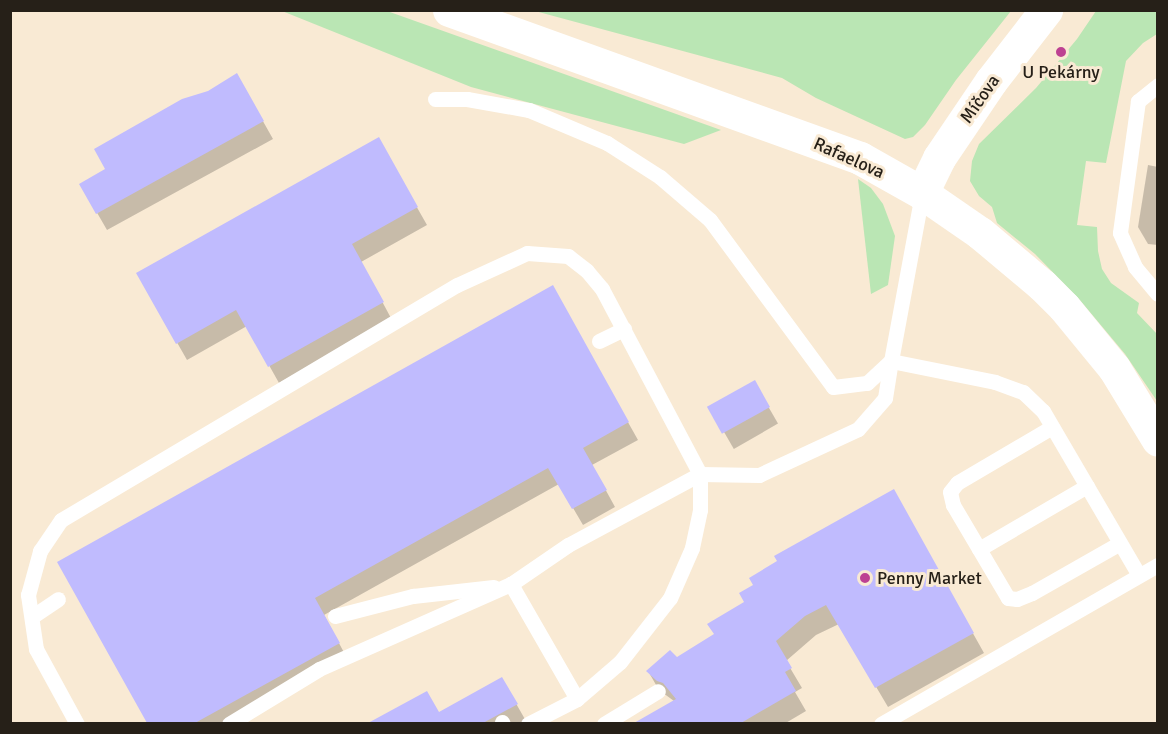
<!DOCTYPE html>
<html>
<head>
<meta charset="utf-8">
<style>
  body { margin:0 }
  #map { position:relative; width:1168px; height:734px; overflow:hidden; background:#f9ead4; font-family:Signika,sans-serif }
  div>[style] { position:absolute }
  .green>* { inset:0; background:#bae6b4 }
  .shadow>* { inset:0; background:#0003; transform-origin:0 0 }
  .building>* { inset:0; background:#c0bbfe; transform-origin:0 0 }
  .lane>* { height:15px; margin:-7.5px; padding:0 7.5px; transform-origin:7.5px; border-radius:7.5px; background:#fff }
  .secondary>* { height:33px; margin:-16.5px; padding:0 16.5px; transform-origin:16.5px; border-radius:16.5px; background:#fff }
  .dots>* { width:16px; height:16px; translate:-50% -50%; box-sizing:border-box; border:3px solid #f9ead4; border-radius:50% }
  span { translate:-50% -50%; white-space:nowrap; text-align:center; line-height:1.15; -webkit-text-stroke:6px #f9ead4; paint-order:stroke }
  .poi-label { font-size:18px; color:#262018 }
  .left { translate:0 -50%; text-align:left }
  .street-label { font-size:18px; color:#262018 }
  .frame { position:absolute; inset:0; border:12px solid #262018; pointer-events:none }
</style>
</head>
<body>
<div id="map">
  <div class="green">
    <div style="clip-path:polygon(282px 11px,387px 11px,721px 130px,684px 144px,471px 87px)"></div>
    <div style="clip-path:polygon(535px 11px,1011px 11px,956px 80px,925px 125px,913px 137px,905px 139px,816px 98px,782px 78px)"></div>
    <div style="clip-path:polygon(1096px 11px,1157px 11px,1157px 34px,1143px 43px,1126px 61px,1106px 163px,1086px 161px,1077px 225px,1097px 227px,1098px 251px,1102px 269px,1111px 283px,1139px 303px,1137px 313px,1157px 334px,1157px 401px,1125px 354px,1079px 299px,1035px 254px,997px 223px,992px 207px,979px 196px,970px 181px,972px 161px,979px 144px,1036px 88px,1077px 39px)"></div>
    <div style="clip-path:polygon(858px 179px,871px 188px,883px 204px,895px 236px,888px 285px,871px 294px)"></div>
  </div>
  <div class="shadow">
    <div style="clip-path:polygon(237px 75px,273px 139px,107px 230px,81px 185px,108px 170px,208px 92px)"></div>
    <div style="clip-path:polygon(378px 139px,427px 225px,361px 262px,392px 320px,279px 383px,247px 326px,187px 360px,138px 274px)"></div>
    <div style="clip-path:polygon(1148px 165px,1158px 167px,1158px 245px,1148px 244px,1138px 227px)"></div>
    <div style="clip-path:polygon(552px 287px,638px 440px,592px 465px,615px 507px,583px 525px,559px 484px,324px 615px,348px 660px,235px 724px,149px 724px,59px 563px)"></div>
    <div style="left:754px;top:382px;width:48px;height:51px;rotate:60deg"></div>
    <div style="clip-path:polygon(893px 491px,984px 653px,888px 707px,839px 624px,816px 635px,786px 661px,802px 688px,795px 692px,806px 711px,784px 724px,637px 724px,674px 701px,659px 690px,648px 671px,677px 658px,715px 635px,746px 603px)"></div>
    <div style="clip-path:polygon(502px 679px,526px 721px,522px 724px,371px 724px,426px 693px,439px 714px)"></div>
  </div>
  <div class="building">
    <div style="clip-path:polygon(237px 73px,264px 121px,96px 214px,79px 184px,105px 169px,94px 149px,182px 99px,208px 91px)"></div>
    <div style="clip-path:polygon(379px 137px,418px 207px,352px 244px,384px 302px,268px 367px,236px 310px,176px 344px,136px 273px)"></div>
    <div style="clip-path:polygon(553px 285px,629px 422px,583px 448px,607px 490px,572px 509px,548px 468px,315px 598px,340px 643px,195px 723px,147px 723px,57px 562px)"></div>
    <div style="left:755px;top:380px;width:31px;height:55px;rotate:61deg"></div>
    <div style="clip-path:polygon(894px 489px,974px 633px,875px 688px,826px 605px,805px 616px,776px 641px,792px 668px,785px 672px,796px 691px,741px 723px,634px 723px,676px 699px,663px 683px,657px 681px,646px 671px,670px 650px,677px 657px,714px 634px,707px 624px,744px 602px,739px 593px,753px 585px,749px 578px,777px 561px,774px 556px)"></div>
    <div style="clip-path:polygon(502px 677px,518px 704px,483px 723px,368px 723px,427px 691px,439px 712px)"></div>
  </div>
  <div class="lane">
    <div style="left:1158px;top:85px;width:26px;rotate:141deg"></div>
    <div style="left:1138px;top:101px;width:133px;rotate:97.8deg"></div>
    <div style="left:1120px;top:233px;width:37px;rotate:66deg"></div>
    <div style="left:1135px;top:267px;width:35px;rotate:50deg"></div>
    <div style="left:435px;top:99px;width:32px"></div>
    <div style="left:467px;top:99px;width:63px;rotate:10.1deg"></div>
    <div style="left:529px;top:110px;width:85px;rotate:22.9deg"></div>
    <div style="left:607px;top:143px;width:63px;rotate:32.7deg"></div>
    <div style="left:660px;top:177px;width:66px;rotate:40.7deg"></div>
    <div style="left:710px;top:220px;width:207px;rotate:53.6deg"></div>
    <div style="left:833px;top:387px;width:34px;rotate:-7deg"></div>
    <div style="left:867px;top:383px;width:33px;rotate:-43deg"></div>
    <div style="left:891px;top:361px;width:171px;rotate:-79.5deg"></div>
    <div style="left:599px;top:341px;width:28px;rotate:-26deg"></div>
    <div style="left:1052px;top:427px;width:110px;rotate:149.5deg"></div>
    <div style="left:957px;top:483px;width:11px;rotate:128deg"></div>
    <div style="left:950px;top:492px;width:13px;rotate:77deg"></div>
    <div style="left:953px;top:505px;width:108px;rotate:59.4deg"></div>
    <div style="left:1008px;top:598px;width:9px;rotate:6deg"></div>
    <div style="left:1017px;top:599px;width:16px;rotate:-22deg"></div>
    <div style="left:1032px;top:593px;width:101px;rotate:-29.6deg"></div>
    <div style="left:979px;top:549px;width:125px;rotate:-30.3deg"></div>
    <div style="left:33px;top:616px;width:30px;rotate:-34deg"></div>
    <div style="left:335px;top:616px;width:81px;rotate:-14.4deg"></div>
    <div style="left:413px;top:596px;width:81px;rotate:-6.4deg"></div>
    <div style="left:577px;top:699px;width:133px;rotate:-119.9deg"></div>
    <div style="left:511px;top:584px;width:69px;rotate:-34.4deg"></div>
    <div style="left:568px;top:545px;width:150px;rotate:-28.3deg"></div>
    <div style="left:700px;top:474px;width:59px;rotate:1deg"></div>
    <div style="left:759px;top:475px;width:109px;rotate:-24.9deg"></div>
    <div style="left:858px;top:429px;width:41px;rotate:-48.9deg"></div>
    <div style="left:885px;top:398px;width:37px;rotate:-81deg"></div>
    <div style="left:891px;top:361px;width:106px;rotate:11.4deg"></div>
    <div style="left:995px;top:382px;width:30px;rotate:20deg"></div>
    <div style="left:1023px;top:392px;width:28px;rotate:44deg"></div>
    <div style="left:1043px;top:411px;width:190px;rotate:59.7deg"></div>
    <div style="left:502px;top:722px;width:2px;rotate:63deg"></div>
    <div style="left:77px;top:724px;width:85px;rotate:-118.7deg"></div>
    <div style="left:36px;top:649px;width:55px;rotate:-98.4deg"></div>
    <div style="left:28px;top:595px;width:46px;rotate:-74.7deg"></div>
    <div style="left:40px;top:551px;width:37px;rotate:-56deg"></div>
    <div style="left:61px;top:520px;width:460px;rotate:-30.7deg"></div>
    <div style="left:457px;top:285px;width:77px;rotate:-24.6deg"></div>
    <div style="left:527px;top:253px;width:41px;rotate:4.2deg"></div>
    <div style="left:568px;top:256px;width:24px;rotate:38deg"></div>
    <div style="left:587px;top:271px;width:23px;rotate:50deg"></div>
    <div style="left:602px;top:289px;width:209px;rotate:62.1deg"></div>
    <div style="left:700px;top:474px;width:36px;rotate:90deg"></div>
    <div style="left:700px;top:510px;width:39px;rotate:102deg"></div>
    <div style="left:692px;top:548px;width:55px;rotate:113.7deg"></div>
    <div style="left:670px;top:598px;width:81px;rotate:128deg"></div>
    <div style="left:620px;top:662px;width:57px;rotate:139.3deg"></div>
    <div style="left:577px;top:699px;width:55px;rotate:153deg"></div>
    <div style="left:229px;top:724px;width:105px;rotate:-31.4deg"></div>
    <div style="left:319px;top:669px;width:210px;rotate:-23.9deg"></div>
    <div style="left:604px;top:724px;width:63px;rotate:-31.4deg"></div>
    <div style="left:881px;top:724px;width:319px;rotate:-29.9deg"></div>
  </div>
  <div class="secondary">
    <div style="left:449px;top:10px;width:437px;rotate:19.8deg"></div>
    <div style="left:860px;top:158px;width:71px;rotate:29.4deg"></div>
    <div style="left:922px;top:193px;width:70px;rotate:34.6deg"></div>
    <div style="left:980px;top:233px;width:81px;rotate:40deg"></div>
    <div style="left:1042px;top:285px;width:31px;rotate:45deg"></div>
    <div style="left:1064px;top:307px;width:79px;rotate:50.7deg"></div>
    <div style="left:1114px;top:368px;width:84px;rotate:58.6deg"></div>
    <div style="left:922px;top:193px;width:39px;rotate:-64deg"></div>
    <div style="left:939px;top:158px;width:93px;rotate:-56deg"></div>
    <div style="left:991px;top:81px;width:90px;rotate:-52.2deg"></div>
  </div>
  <div class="dots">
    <div style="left:1061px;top:52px;background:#bd4192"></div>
    <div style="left:865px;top:578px;background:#bd4192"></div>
  </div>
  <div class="poi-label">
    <span style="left:1061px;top:72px">U Pekárny</span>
    <span class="left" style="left:877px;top:578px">Penny Market</span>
  </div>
  <div class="street-label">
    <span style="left:980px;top:99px;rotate:-55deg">Míčova</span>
    <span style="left:849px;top:158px;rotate:24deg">Rafaelova</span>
  </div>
  <div class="frame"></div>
</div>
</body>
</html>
